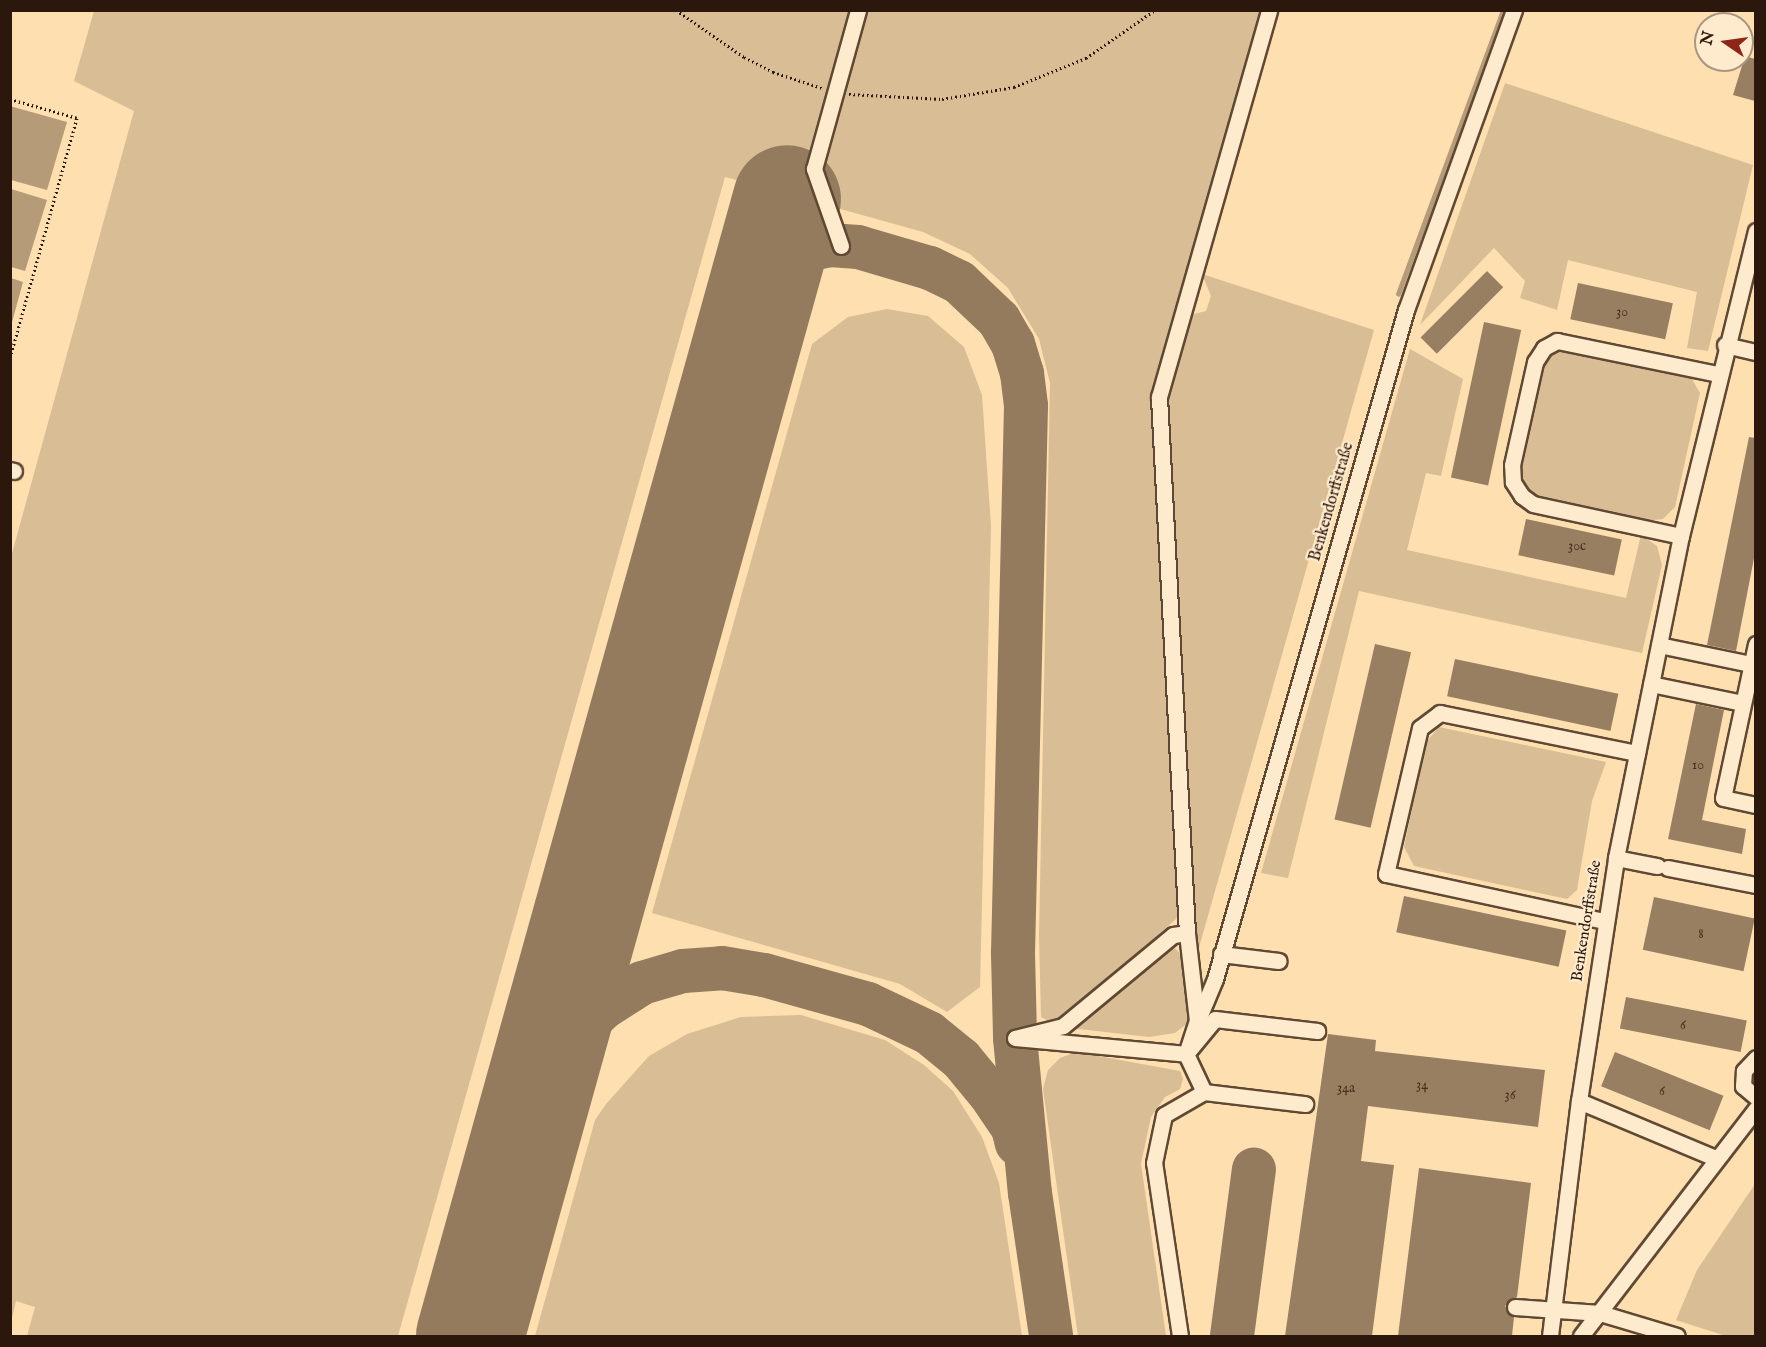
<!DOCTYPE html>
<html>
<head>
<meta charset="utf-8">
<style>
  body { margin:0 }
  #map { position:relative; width:1766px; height:1347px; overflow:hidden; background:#fddfb0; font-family:"IM FELL English",serif }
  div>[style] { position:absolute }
  .green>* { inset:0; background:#d9bd94 }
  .water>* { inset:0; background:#b69b78 }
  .stream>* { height:4.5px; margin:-2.25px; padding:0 2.25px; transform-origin:2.25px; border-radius:2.25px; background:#b69b78 }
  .taxiway>* { height:44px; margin:-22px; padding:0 22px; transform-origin:22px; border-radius:22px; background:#947b5e }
  .runway>* { height:108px; margin:-54px; padding:0 54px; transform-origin:54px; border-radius:54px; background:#947b5e }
  .building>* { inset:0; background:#987f61; transform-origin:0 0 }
  .path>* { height:3px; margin-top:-1.5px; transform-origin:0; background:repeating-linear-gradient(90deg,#2b170b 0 1.5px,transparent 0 4.5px) }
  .roads { filter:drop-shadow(2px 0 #604934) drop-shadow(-2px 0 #604934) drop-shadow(0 2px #604934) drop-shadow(0 -2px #604934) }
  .minor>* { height:15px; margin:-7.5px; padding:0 7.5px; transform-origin:7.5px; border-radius:7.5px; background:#feeacc }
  span { translate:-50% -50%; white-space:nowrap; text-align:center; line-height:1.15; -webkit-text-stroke:4.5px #feeacc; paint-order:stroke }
  .number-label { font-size:14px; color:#463120 }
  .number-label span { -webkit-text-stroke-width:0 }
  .street-label { font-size:16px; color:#2b170b }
  .frame { position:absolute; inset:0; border:12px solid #2b170b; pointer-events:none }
  .north { position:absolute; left:1694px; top:12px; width:60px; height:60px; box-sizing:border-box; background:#feeacc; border:2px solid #aa967f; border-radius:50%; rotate:283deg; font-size:16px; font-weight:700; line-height:24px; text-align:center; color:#2b170b }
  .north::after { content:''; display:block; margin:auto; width:21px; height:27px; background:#8f2418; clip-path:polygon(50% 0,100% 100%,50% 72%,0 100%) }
</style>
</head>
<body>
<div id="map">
  <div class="green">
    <div style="clip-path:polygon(94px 11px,849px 11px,805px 168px,822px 203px,725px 177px,398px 1336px,27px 1336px,35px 1307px,16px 1301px,11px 1322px,11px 557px,134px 111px,74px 81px)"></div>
    <div style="clip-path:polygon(864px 11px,1262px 11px,1151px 399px,1181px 907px,1176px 919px,1063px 1020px,1051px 1022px,1041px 1017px,1039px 936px,1050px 383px,1039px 339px,1008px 288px,970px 254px,923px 232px,837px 208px,820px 170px)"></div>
    <div style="clip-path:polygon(1505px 83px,1753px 165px,1708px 351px,1687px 348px,1697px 292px,1568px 260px,1557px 310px,1520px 298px,1525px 281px,1494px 248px,1420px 325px)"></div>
    <div style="clip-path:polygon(1202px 274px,1374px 330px,1198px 951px,1166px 398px,1190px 315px,1206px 311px,1211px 296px)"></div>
    <div style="clip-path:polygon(887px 309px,928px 316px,964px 347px,982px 395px,991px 526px,980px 987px,947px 1012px,900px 984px,652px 913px,812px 344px,848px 317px)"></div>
    <div style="clip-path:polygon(1572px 347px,1675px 369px,1692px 379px,1700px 393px,1675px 507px,1663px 519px,1644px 521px,1536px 498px,1525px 485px,1519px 466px,1542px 365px,1555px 350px)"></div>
    <div style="clip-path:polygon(1410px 349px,1463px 379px,1441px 476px,1426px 473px,1407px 550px,1626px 598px,1641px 535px,1657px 546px,1662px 565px,1642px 653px,1359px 591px,1288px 878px,1261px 873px)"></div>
    <div style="clip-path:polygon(1439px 727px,1606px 762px,1592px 801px,1577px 890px,1567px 899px,1414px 866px,1404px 847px,1426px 742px)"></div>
    <div style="clip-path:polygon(1166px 947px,1176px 949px,1184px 958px,1192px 1016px,1188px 1023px,1175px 1033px,1149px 1037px,1070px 1028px)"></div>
    <div style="clip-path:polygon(801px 1015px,885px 1040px,924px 1065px,953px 1091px,982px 1137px,999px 1183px,1022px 1336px,535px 1336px,595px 1120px,606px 1104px,649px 1056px,687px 1034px,741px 1017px)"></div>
    <div style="clip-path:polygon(1076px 1052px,1180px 1071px,1183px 1079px,1180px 1089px,1165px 1097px,1151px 1117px,1141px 1164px,1166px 1336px,1078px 1336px,1043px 1089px,1048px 1070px,1060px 1058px)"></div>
    <div style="clip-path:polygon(1755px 1184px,1755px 1336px,1726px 1336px,1676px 1320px,1697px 1270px)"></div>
  </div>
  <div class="water">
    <div style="clip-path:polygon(10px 106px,67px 122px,47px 190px,11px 180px)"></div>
    <div style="clip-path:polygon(11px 189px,47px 200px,25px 271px,11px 267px)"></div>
    <div style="clip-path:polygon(11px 278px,23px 282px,11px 326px,10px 278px)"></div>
  </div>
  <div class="stream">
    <div style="left:1398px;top:294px;width:303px;rotate:-69.7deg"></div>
  </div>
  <div class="taxiway">
    <div style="left:768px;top:268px;width:38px;rotate:-27deg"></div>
    <div style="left:802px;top:251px;width:29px;rotate:-12deg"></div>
    <div style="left:830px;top:245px;width:28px;rotate:4deg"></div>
    <div style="left:858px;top:247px;width:75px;rotate:16.3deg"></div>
    <div style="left:930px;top:268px;width:32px;rotate:26deg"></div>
    <div style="left:959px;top:282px;width:55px;rotate:43.5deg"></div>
    <div style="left:999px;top:320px;width:28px;rotate:60deg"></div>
    <div style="left:1013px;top:344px;width:30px;rotate:73deg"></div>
    <div style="left:1022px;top:373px;width:33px;rotate:83deg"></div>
    <div style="left:1026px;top:406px;width:548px;rotate:91.36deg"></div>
    <div style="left:1013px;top:954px;width:84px;rotate:88.6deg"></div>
    <div style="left:1015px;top:1038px;width:156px;rotate:84.5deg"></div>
    <div style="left:1030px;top:1193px;width:145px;rotate:81.6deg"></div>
    <div style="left:532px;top:1114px;width:85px;rotate:-62.5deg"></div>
    <div style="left:571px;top:1039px;width:45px;rotate:-44.1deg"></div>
    <div style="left:603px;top:1008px;width:46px;rotate:-32.7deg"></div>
    <div style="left:642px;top:983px;width:43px;rotate:-16.3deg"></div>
    <div style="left:683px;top:971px;width:39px;rotate:-4deg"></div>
    <div style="left:722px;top:968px;width:43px;rotate:9.5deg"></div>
    <div style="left:764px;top:975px;width:108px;rotate:15.6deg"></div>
    <div style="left:868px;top:1004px;width:68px;rotate:25.4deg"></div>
    <div style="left:929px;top:1033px;width:41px;rotate:39.1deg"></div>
    <div style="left:961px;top:1059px;width:45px;rotate:50.4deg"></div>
    <div style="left:990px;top:1094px;width:41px;rotate:55.9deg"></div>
    <div style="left:1013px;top:1128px;width:16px;rotate:76deg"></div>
    <div style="left:1232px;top:1336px;width:168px;rotate:-82.5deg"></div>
  </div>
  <div class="runway">
    <div style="left:470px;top:1336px;width:1180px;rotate:-74.42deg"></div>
  </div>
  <div class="building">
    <div style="clip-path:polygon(1745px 56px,1755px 59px,1755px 101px,1733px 95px)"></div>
    <div style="left:1487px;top:271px;width:23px;height:94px;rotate:45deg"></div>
    <div style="left:1578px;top:283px;width:97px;height:37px;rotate:12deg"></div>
    <div style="left:1484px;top:322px;width:38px;height:159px;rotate:12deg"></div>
    <div style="clip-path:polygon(1749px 437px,1755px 438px,1755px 553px,1736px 651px,1707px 645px)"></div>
    <div style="left:1526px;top:519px;width:98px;height:37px;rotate:12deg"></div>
    <div style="left:1375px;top:644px;width:37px;height:180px;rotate:13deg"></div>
    <div style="left:1455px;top:659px;width:167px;height:38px;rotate:12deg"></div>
    <div style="clip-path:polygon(1696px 704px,1724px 710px,1702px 820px,1746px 829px,1742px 854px,1668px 839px)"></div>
    <div style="left:1404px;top:896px;width:166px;height:37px;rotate:12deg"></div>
    <div style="left:1654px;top:897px;width:103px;height:54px;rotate:12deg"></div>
    <div style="left:1626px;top:997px;width:123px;height:32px;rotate:11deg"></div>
    <div style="clip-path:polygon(1328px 1034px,1376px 1040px,1375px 1051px,1545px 1070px,1538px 1127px,1368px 1106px,1361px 1161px,1394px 1165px,1372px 1336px,1285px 1336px)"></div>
    <div style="left:1615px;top:1052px;width:117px;height:37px;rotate:22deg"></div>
    <div style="clip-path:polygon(1419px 1168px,1531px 1183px,1517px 1297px,1505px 1306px,1514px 1317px,1512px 1336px,1398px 1336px)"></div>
  </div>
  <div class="path">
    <div style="left:676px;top:10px;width:83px;rotate:34.7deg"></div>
    <div style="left:744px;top:57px;width:33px;rotate:27deg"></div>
    <div style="left:773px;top:72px;width:52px;rotate:18.1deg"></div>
    <div style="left:849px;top:94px;width:93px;rotate:3.1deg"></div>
    <div style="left:942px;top:99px;width:73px;rotate:-9.5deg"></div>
    <div style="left:1014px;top:87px;width:78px;rotate:-21.9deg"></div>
    <div style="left:1086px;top:58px;width:84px;rotate:-34.8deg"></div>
    <div style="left:10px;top:99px;width:70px;rotate:15.8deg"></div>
    <div style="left:77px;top:118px;width:249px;rotate:105.6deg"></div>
  </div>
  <div class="roads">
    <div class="minor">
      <div style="left:841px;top:246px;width:82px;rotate:-109.3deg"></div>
      <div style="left:814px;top:169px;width:165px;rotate:-74.5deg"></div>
      <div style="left:1725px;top:345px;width:32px;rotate:13deg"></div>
      <div style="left:10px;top:470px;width:4px;rotate:14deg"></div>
      <div style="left:1681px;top:536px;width:151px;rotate:-167.8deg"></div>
      <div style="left:1533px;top:504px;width:14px;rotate:-144deg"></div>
      <div style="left:1522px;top:496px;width:17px;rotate:-123deg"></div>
      <div style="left:1513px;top:482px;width:17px;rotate:-93deg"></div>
      <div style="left:1512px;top:465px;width:106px;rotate:-77.4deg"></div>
      <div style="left:1535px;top:362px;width:17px;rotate:-57deg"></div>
      <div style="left:1544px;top:348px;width:15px;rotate:-28deg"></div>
      <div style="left:1557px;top:341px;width:164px;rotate:11.6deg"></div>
      <div style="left:1756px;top:644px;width:157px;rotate:102.1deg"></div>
      <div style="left:1723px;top:798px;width:34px;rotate:12deg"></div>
      <div style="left:1659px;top:645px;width:94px;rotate:11.7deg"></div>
      <div style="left:1651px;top:684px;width:94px;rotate:11.7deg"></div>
      <div style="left:1616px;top:858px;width:42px;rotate:11deg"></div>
      <div style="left:1668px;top:868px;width:90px;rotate:10.9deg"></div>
      <div style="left:1604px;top:921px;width:223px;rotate:-167.8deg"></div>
      <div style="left:1386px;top:874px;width:150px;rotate:-76.9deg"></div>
      <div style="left:1420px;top:728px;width:25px;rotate:-37deg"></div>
      <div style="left:1440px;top:713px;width:201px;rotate:11.5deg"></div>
      <div style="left:1187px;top:933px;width:14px;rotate:172deg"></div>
      <div style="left:1173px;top:935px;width:143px;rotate:140.4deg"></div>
      <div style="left:1063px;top:1026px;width:49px;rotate:166deg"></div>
      <div style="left:1015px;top:1038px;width:172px;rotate:5.3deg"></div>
      <div style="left:1186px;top:1054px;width:45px;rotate:-50.4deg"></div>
      <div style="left:1215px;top:1019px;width:103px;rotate:6.7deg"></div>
      <div style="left:1221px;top:954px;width:58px;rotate:6.9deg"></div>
      <div style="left:1198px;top:1020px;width:44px;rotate:-67.5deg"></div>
      <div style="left:1215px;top:979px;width:696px;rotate:-74.07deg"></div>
      <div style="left:1406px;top:310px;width:319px;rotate:-70.2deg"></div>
      <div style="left:1756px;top:1058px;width:18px;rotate:133deg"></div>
      <div style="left:1744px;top:1071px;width:15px;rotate:94deg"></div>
      <div style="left:1743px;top:1086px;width:17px;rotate:40deg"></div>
      <div style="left:1204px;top:1092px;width:102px;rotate:6.8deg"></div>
      <div style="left:1579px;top:1101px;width:147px;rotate:22.7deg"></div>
      <div style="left:1515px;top:1307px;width:85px;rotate:4deg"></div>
      <div style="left:1600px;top:1313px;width:80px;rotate:16.6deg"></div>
      <div style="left:1180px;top:1336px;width:175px;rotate:-98.5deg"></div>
      <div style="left:1154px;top:1163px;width:49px;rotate:-78.2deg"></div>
      <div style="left:1164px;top:1115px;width:46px;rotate:-29.9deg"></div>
      <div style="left:1204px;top:1092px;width:42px;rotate:-115.3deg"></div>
      <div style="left:1186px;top:1054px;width:35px;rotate:-72deg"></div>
      <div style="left:1197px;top:1021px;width:89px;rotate:-96.5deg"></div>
      <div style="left:1187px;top:933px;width:537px;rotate:-92.99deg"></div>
      <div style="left:1159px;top:397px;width:402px;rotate:-74.1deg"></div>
      <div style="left:1550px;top:1336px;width:237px;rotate:-83deg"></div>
      <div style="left:1579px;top:1101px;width:246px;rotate:-81.3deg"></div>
      <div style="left:1616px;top:858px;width:328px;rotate:-78.6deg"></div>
      <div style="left:1681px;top:536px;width:314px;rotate:-76.2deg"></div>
      <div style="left:1581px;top:1336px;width:287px;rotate:-52.4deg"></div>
    </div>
  </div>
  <div class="number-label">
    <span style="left:1622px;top:312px">30</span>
    <span style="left:1577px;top:546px">30c</span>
    <span style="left:1698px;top:765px">10</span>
    <span style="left:1701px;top:934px">8</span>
    <span style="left:1683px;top:1025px">6</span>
    <span style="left:1422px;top:1085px">34</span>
    <span style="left:1346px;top:1088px">34a</span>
    <span style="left:1662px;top:1091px">6</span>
    <span style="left:1510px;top:1095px">36</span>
  </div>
  <div class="street-label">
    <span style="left:1332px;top:502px;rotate:-74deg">Benkendorffstraße</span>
    <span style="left:1587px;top:921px;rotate:-81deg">Benkendorffstraße</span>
  </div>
  <div class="frame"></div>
  <div class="north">N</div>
</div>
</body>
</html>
